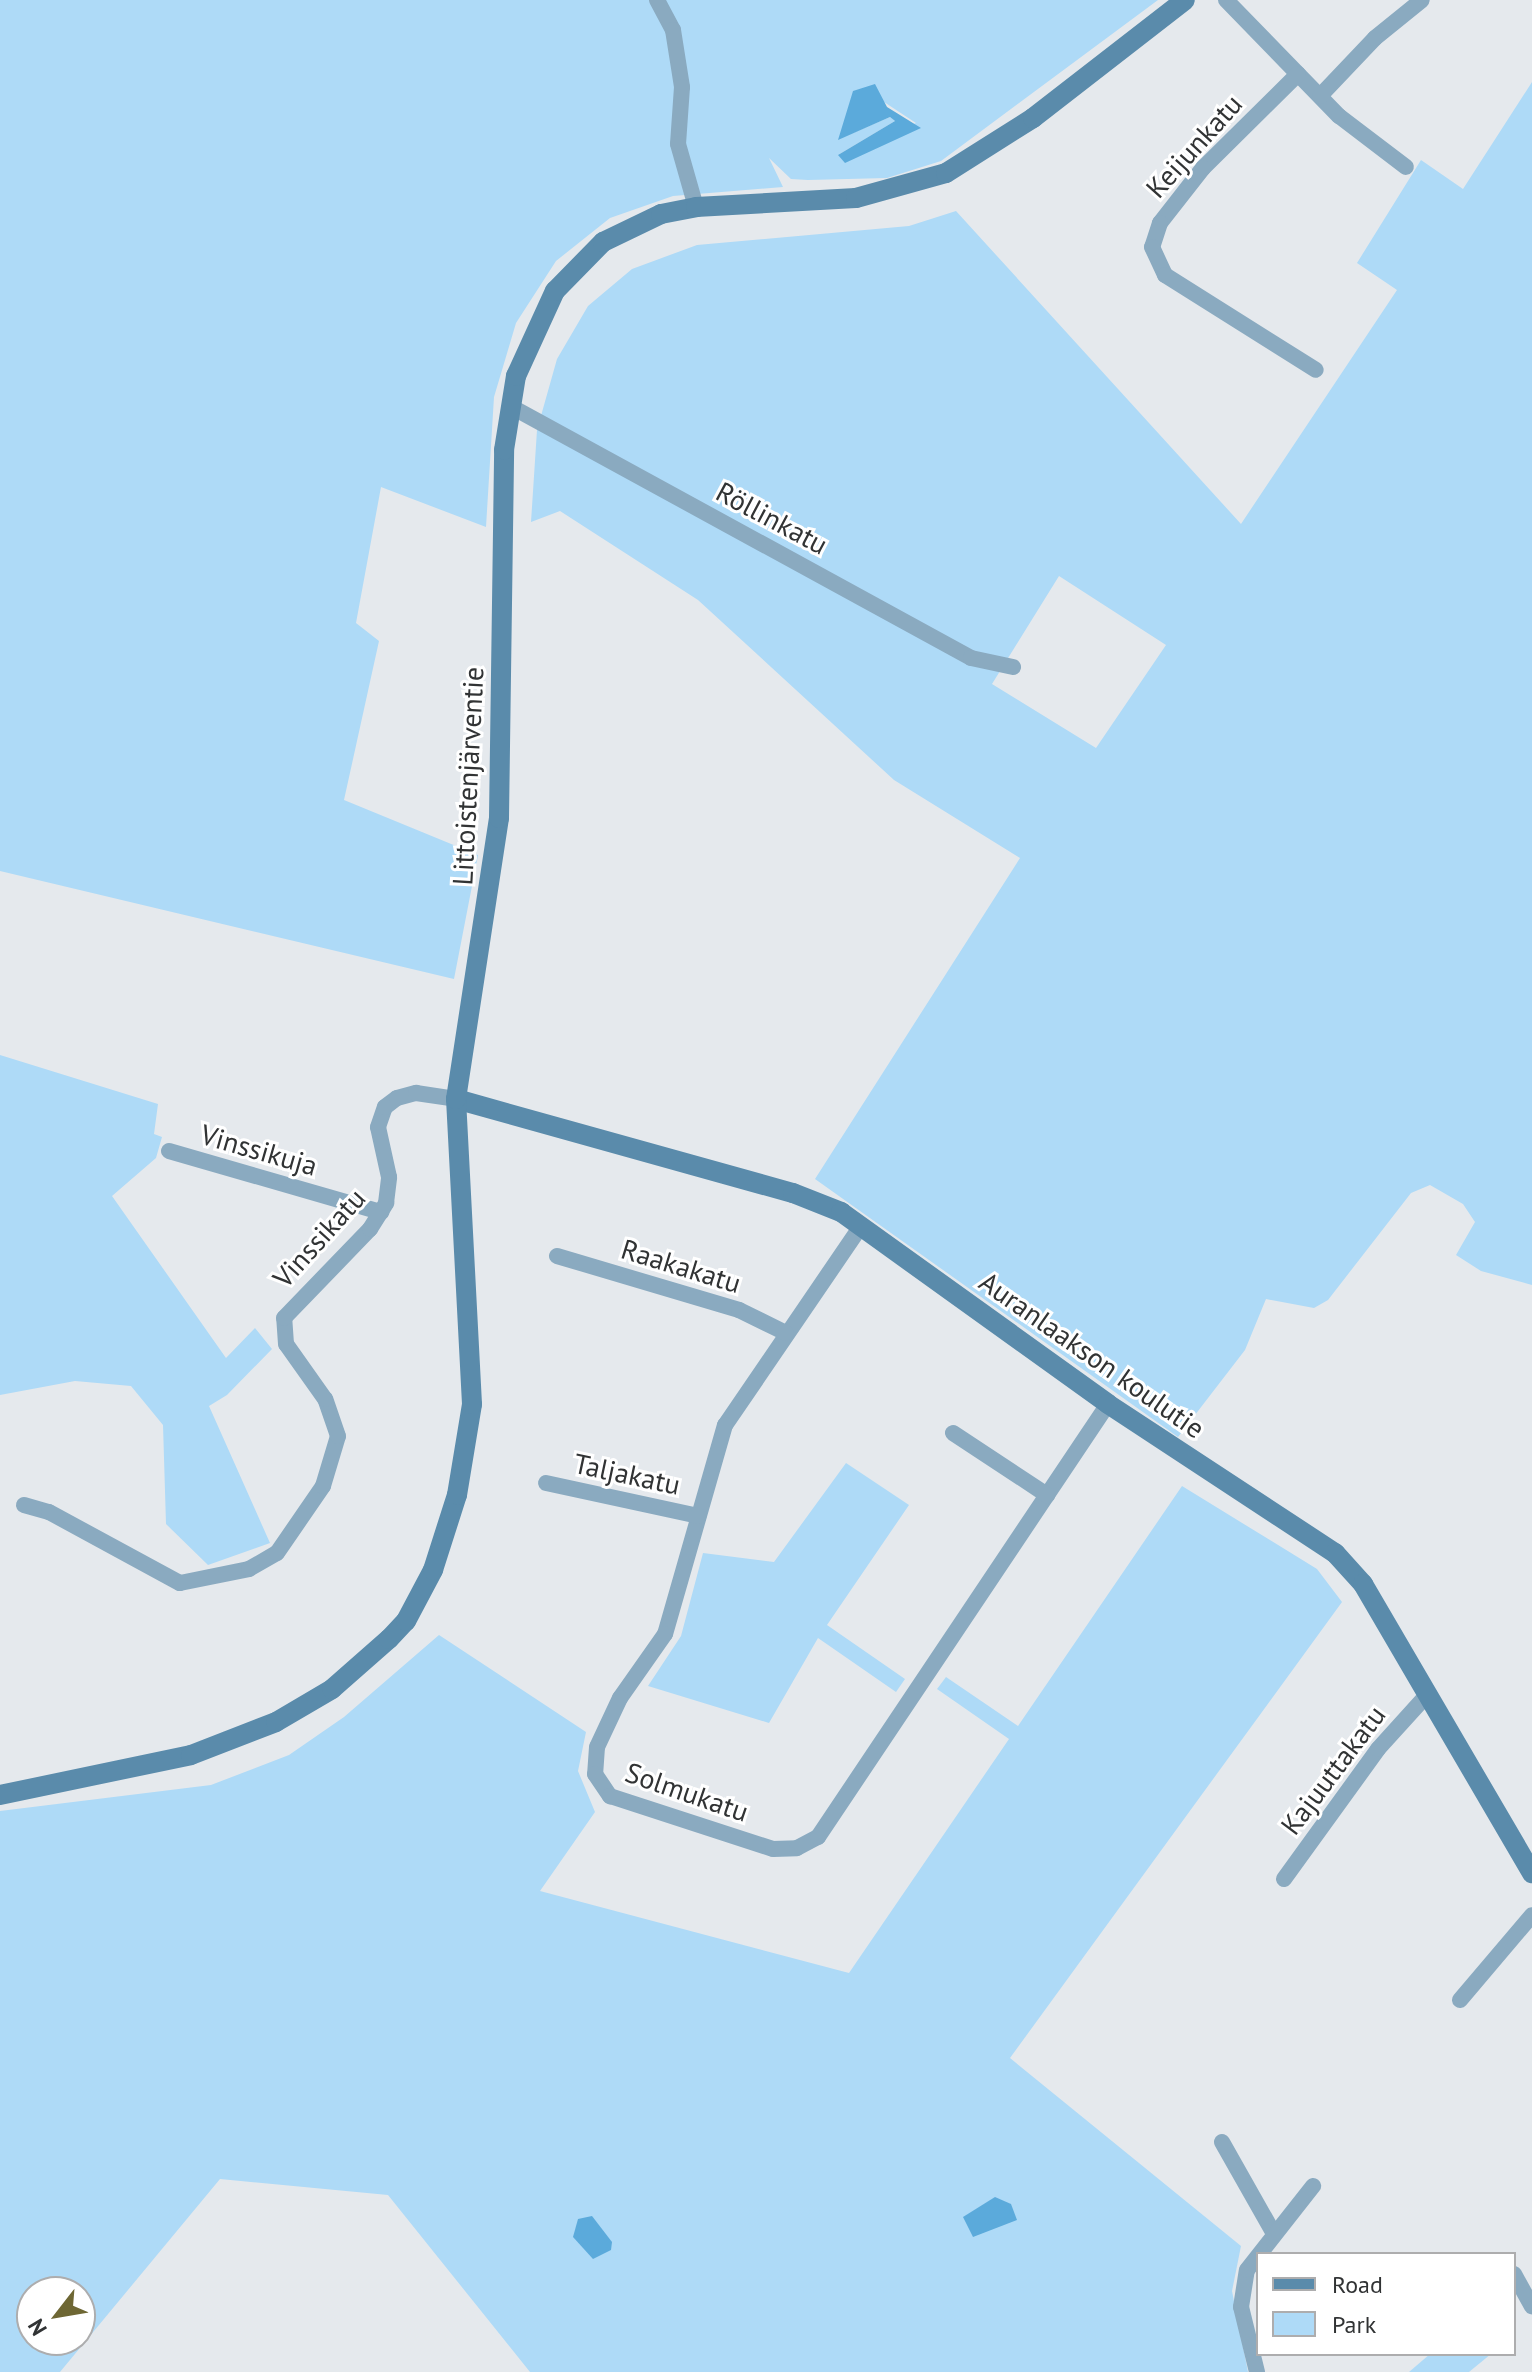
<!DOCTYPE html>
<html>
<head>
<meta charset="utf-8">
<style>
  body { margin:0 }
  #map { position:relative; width:1532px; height:2372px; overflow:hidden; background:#e5e9ed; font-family:"PT Sans",sans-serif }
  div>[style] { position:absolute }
  .green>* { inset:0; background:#aedaf7 }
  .water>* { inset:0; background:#5baadb }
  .street>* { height:16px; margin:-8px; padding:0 8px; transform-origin:8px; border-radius:8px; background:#8aaac0 }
  .secondary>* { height:20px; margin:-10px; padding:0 10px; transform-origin:10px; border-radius:10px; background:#5a8bab }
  span { translate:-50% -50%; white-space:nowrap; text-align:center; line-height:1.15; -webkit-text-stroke:6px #fff; paint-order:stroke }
  .street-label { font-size:28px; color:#313334 }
  .legend { position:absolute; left:1256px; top:2252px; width:260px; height:104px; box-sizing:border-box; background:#fff; border:2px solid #adadae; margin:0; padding:10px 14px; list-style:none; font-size:24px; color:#313334 }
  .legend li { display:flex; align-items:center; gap:16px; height:40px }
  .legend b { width:40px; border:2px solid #adadae }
  .north { position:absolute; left:16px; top:2276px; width:80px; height:80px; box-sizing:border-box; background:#fff; border:2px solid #adadae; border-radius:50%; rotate:239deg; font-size:22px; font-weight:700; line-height:32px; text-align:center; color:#313334 }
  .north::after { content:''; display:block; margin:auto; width:28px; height:36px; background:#6e6734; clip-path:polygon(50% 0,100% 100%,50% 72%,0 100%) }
</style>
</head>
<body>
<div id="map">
  <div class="green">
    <div style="clip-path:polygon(evenodd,0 0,1158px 0,941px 161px,887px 178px,808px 180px,791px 179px,769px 158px,783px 187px,673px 196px,610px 218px,556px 261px,516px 323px,494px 397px,486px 527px,381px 487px,356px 623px,379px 641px,344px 800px,478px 855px,454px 979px,0 871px,0 0,884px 102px,916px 123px,838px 155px,895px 121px,890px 117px,853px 133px,884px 102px)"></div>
    <div style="clip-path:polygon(evenodd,1532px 82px,1532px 1285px,1481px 1271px,1456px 1255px,1475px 1222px,1463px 1204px,1430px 1185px,1411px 1193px,1328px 1300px,1314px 1308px,1266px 1299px,1245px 1350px,1178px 1437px,815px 1179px,1020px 858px,894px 780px,698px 600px,560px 511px,531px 522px,537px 430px,557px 359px,588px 306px,632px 269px,697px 245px,909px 226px,956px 211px,1241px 524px,1397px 290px,1357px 263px,1421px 160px,1463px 189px,1532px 82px,1059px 576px,1166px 645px,1096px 748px,992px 684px,1059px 576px)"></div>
    <div style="clip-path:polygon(0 1055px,158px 1104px,154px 1134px,162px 1137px,156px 1158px,112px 1196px,226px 1358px,255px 1328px,272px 1349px,227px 1395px,209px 1406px,270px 1543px,208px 1565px,166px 1524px,163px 1425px,131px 1386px,75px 1381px,0 1395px)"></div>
    <div style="clip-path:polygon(846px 1463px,909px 1505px,827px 1625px,905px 1679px,896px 1692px,818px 1638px,769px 1723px,648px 1686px,681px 1636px,703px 1553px,774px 1562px)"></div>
    <div style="clip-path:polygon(evenodd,1182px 1486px,1317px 1569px,1342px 1602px,1010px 2058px,1241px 2246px,1232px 2291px,1248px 2372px,530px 2372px,388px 2195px,220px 2179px,60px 2372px,0 2372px,0 1811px,211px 1785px,289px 1755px,344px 1717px,439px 1635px,586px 1732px,578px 1771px,595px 1812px,540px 1891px,849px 1973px,1009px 1739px,937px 1689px,946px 1677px,1018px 1726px,1182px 1486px,32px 2292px,80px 2292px,80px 2340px,32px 2340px,32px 2292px)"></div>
    <div style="clip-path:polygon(1430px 2354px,1491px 2354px,1469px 2372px,1409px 2372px)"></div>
  </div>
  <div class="water">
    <div style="clip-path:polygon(875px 84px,887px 107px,921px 128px,845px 163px,838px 155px,895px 121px,890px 117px,838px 140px,853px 91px)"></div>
    <div style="clip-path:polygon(995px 2197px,1011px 2204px,1017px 2220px,973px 2237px,963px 2217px)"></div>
    <div style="clip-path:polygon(592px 2216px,612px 2242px,611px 2250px,593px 2259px,573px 2237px,578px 2219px)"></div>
  </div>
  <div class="street">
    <div style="left:657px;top:0;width:34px;rotate:62deg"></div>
    <div style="left:673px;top:30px;width:58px;rotate:81deg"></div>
    <div style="left:682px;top:87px;width:57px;rotate:94deg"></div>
    <div style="left:678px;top:144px;width:66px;rotate:74.1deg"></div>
    <div style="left:1226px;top:0;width:162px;rotate:45.8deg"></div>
    <div style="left:1339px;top:116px;width:84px;rotate:37.3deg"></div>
    <div style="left:1298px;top:74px;width:134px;rotate:135.3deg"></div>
    <div style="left:1203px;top:168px;width:70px;rotate:128deg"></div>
    <div style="left:1160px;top:223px;width:25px;rotate:108deg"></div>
    <div style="left:1152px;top:247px;width:31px;rotate:65deg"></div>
    <div style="left:1165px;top:275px;width:178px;rotate:32.2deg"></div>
    <div style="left:1320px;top:96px;width:80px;rotate:-46.5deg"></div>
    <div style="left:1375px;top:38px;width:60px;rotate:-39deg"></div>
    <div style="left:510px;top:406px;width:525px;rotate:28.66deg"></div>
    <div style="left:971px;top:658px;width:43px;rotate:12.1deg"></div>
    <div style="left:169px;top:1151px;width:221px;rotate:16.1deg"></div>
    <div style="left:861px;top:1226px;width:241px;rotate:124.3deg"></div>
    <div style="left:725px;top:1425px;width:217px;rotate:106deg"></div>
    <div style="left:665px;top:1634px;width:78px;rotate:125.1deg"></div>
    <div style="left:620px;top:1698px;width:54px;rotate:115.1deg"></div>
    <div style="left:597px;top:1747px;width:27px;rotate:94deg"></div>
    <div style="left:595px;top:1774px;width:27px;rotate:56deg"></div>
    <div style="left:610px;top:1796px;width:171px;rotate:18deg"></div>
    <div style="left:773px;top:1849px;width:24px;rotate:-2deg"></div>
    <div style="left:797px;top:1848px;width:24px;rotate:-28deg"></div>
    <div style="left:818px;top:1837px;width:521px;rotate:-56.19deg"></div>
    <div style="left:557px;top:1256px;width:190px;rotate:16.5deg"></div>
    <div style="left:739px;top:1310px;width:52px;rotate:26.1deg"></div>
    <div style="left:953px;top:1433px;width:113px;rotate:33.4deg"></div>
    <div style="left:546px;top:1483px;width:156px;rotate:12.2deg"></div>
    <div style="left:24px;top:1505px;width:26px;rotate:16deg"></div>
    <div style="left:49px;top:1512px;width:149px;rotate:28.5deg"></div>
    <div style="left:180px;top:1583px;width:70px;rotate:-11.5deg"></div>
    <div style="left:249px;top:1569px;width:32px;rotate:-30deg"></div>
    <div style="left:277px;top:1553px;width:81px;rotate:-55.5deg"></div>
    <div style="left:323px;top:1486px;width:52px;rotate:-73.3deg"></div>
    <div style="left:338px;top:1436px;width:39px;rotate:-109deg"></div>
    <div style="left:325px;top:1399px;width:67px;rotate:-125.3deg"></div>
    <div style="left:286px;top:1344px;width:26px;rotate:-94deg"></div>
    <div style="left:284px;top:1318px;width:124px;rotate:-46deg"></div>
    <div style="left:370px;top:1229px;width:31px;rotate:-58deg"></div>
    <div style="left:386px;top:1203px;width:26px;rotate:-83deg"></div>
    <div style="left:389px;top:1177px;width:51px;rotate:-102.4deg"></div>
    <div style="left:378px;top:1127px;width:21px;rotate:-71deg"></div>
    <div style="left:385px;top:1107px;width:15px;rotate:-37deg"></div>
    <div style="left:397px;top:1098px;width:20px;rotate:-15deg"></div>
    <div style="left:416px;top:1093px;width:40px;rotate:8.5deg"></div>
    <div style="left:1284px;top:1879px;width:160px;rotate:-54.1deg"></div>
    <div style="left:1378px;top:1749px;width:73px;rotate:-47.8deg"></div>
    <div style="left:1460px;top:2000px;width:111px;rotate:-49.7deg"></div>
    <div style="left:1222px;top:2142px;width:103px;rotate:60.5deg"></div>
    <div style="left:1514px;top:2274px;width:37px;rotate:61deg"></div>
    <div style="left:1257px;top:2372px;width:67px;rotate:-103.8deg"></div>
    <div style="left:1241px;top:2307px;width:37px;rotate:-81deg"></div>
    <div style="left:1247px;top:2270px;width:107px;rotate:-51.8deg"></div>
  </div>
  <div class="secondary">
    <div style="left:456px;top:1099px;width:350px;rotate:15.6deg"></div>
    <div style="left:793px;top:1193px;width:52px;rotate:21.6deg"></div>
    <div style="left:841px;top:1212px;width:329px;rotate:35.7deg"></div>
    <div style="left:1108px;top:1404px;width:272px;rotate:33.3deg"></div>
    <div style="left:1335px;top:1553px;width:42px;rotate:47.9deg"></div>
    <div style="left:1363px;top:1584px;width:335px;rotate:59.7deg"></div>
    <div style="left:0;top:1795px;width:195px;rotate:-11.8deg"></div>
    <div style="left:191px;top:1755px;width:91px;rotate:-21.2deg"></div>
    <div style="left:276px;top:1722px;width:65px;rotate:-30.5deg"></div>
    <div style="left:332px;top:1689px;width:76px;rotate:-41.3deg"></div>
    <div style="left:389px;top:1639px;width:25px;rotate:-47deg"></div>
    <div style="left:406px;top:1621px;width:58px;rotate:-62.1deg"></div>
    <div style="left:433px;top:1570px;width:79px;rotate:-72.3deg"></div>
    <div style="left:457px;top:1495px;width:92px;rotate:-80.6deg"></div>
    <div style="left:472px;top:1404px;width:305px;rotate:-93deg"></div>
    <div style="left:456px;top:1099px;width:284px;rotate:-81.3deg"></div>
    <div style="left:499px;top:818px;width:368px;rotate:-89.2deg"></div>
    <div style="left:504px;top:450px;width:75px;rotate:-80.8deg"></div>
    <div style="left:516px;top:376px;width:94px;rotate:-65.4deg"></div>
    <div style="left:555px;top:291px;width:69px;rotate:-45.6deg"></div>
    <div style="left:603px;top:242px;width:64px;rotate:-25.8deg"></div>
    <div style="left:661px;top:214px;width:36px;rotate:-11deg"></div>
    <div style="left:696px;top:207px;width:160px;rotate:-3.2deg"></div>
    <div style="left:856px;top:198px;width:93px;rotate:-15.5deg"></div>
    <div style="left:946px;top:173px;width:103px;rotate:-32.3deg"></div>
    <div style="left:1033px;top:118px;width:192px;rotate:-37.8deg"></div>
  </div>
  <div class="street-label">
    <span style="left:1194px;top:146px;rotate:-48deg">Keijunkatu</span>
    <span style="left:772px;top:518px;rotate:28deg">Röllinkatu</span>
    <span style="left:468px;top:776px;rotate:-87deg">Littoistenjärventie</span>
    <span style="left:259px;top:1150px;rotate:16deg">Vinssikuja</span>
    <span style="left:319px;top:1238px;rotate:-48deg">Vinssikatu</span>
    <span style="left:681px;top:1266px;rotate:17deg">Raakakatu</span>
    <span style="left:1092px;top:1355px;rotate:35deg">Auranlaakson koulutie</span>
    <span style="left:627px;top:1474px;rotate:12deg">Taljakatu</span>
    <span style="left:1333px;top:1770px;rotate:-53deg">Kajuuttakatu</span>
    <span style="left:687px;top:1792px;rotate:19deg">Solmukatu</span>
  </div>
  <ul class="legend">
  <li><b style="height:10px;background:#5a8bab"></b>Road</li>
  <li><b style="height:22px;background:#aedaf7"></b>Park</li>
  </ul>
  <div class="north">N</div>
</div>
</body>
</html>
